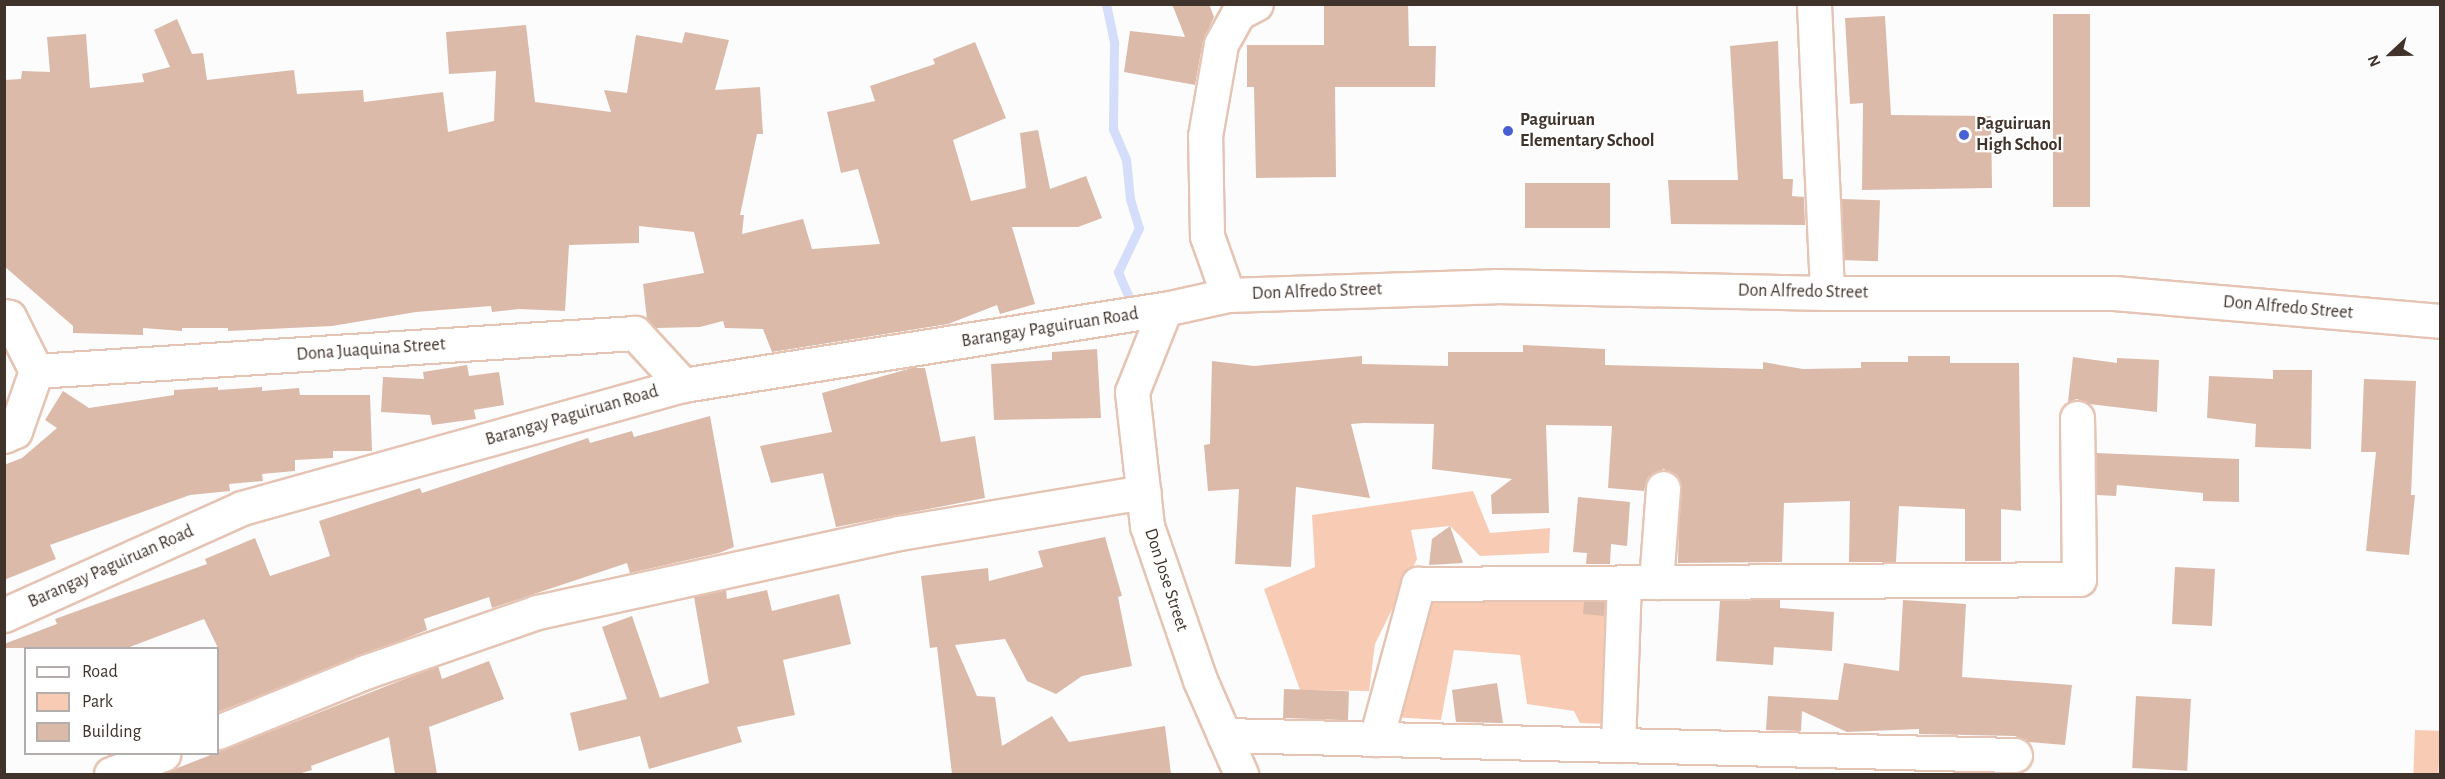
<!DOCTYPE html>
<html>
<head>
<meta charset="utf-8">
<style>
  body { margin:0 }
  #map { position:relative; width:2445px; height:779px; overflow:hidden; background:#fcfcfc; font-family:"Alegreya Sans",sans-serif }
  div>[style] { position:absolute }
  .green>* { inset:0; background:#f8cbb5; transform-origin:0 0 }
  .stream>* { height:9px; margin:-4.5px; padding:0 4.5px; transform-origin:4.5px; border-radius:4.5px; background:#d4ddfa }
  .building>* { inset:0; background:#dbbaaa; transform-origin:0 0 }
  .roads { filter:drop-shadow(2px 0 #e5c4b4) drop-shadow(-2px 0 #e5c4b4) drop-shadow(0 2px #e5c4b4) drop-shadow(0 -2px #e5c4b4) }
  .street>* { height:33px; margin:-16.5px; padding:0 16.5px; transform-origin:16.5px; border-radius:16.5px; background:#fff }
  .secondary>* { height:33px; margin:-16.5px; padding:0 16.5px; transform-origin:16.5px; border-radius:16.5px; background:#fff }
  .dots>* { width:16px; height:16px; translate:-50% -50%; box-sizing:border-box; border:3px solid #fff; border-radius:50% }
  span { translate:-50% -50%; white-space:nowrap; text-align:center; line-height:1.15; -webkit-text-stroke:4.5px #fff; paint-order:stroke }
  .poi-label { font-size:18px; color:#40332c; font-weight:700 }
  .left { translate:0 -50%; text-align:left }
  .street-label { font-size:18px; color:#40332c }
  .frame { position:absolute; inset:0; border:6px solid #40332c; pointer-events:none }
  .legend { position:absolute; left:24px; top:647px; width:195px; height:108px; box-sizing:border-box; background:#fff; border:2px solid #b3adab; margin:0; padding:8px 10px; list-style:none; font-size:18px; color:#40332c }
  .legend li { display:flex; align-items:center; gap:12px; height:30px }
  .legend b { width:30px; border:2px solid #b3adab }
  .north { position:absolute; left:2361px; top:24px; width:60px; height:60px; -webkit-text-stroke:4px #fff; paint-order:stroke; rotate:248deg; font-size:16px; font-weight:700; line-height:24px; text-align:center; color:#40332c }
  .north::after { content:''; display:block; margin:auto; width:21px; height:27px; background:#40332c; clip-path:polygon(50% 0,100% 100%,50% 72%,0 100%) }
</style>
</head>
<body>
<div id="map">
  <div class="green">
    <div style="clip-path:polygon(1473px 491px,1490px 533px,1550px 528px,1549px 553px,1480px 556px,1450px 526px,1411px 530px,1417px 559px,1375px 644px,1369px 691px,1300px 690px,1264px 589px,1315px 567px,1312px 515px)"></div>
    <div style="clip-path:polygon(1430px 592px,1610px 598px,1611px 724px,1580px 723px,1574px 711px,1527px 704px,1520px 655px,1454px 650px,1441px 720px,1392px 717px)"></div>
    <div style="left:2415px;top:730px;width:25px;height:44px;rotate:2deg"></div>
  </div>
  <div class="stream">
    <div style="left:1106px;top:4px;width:40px;rotate:78deg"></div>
    <div style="left:1114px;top:43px;width:86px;rotate:90.7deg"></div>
    <div style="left:1113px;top:129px;width:33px;rotate:67deg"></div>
    <div style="left:1126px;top:159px;width:40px;rotate:84.3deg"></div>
    <div style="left:1130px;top:199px;width:30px;rotate:73deg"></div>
    <div style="left:1139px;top:228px;width:49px;rotate:115.5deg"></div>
    <div style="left:1118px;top:272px;width:30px;rotate:67deg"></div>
  </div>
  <div class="building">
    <div style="clip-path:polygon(1172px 4px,1209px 4px,1214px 17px,1203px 41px,1195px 85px,1124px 72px,1130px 31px,1185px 37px)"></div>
    <div style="clip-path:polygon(1324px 4px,1408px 4px,1409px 46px,1436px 46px,1435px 87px,1335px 87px,1336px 177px,1256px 178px,1254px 87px,1247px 87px,1247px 45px,1324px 45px)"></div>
    <div style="left:2053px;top:14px;width:37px;height:193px"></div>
    <div style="clip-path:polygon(1885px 16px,1891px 115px,1991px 116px,1992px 188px,1862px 190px,1863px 103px,1850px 104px,1845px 18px)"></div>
    <div style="clip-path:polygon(177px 19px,192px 54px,203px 53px,207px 80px,294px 70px,297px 94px,363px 90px,364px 102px,443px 92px,448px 132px,494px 121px,496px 71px,449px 74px,446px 32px,526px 25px,535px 102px,611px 112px,604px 90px,627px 93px,636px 35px,682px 43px,685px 32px,729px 40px,715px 90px,760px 87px,763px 134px,757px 134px,740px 215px,744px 215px,742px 234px,803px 219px,812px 249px,880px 244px,858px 169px,841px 173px,827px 112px,875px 101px,870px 86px,935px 64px,933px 59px,975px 42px,1006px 118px,953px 140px,971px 201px,1026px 188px,1020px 133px,1038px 130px,1050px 189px,1086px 176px,1102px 218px,1078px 227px,1012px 227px,1035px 304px,1000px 314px,997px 305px,948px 324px,772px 352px,763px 329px,725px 328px,723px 321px,700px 327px,656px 328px,647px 319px,643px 284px,704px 273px,694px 232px,639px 226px,639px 243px,569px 245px,565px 311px,519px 309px,492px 312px,491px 306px,416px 312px,332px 326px,228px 331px,228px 328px,182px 328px,182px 331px,143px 328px,143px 335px,73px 333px,73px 326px,4px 266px,4px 80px,21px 79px,22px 71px,50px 72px,47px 37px,86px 34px,90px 88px,144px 82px,142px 74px,170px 67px,154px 30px)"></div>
    <div style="clip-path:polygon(1778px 41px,1783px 179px,1793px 179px,1792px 196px,1804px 197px,1805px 225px,1671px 224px,1668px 180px,1738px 180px,1730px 46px)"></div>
    <div style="left:1610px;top:183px;width:45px;height:85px;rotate:90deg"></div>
    <div style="left:1842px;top:199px;width:38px;height:61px;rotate:2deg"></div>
    <div style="clip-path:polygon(1523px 345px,1605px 349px,1605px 365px,1763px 369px,1763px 362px,1803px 369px,1861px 368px,1861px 362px,1908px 362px,1908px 356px,1950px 356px,1950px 363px,2019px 363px,2021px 511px,2001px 509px,2001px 561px,1965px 561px,1965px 509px,1899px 506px,1896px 562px,1849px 562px,1850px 501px,1784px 503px,1782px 562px,1678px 563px,1680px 480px,1664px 469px,1648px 477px,1644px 491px,1608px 488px,1612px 426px,1546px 425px,1549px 513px,1492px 514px,1491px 495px,1512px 479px,1432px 469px,1434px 424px,1364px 423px,1351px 424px,1370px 498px,1296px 487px,1291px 567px,1235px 564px,1239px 489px,1208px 491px,1204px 445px,1210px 444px,1212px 361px,1254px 366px,1362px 356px,1362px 364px,1448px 366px,1448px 352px,1523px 352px)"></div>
    <div style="clip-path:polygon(1097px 349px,1101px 418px,994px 420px,991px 364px,1052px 360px,1052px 352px)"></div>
    <div style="clip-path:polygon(2073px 357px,2117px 363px,2117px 358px,2159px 360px,2157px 412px,2089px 404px,2077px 399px,2068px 402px)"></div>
    <div style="clip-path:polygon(467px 365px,469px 376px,499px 372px,504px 405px,474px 410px,476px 419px,432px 425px,430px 415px,381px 412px,383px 377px,424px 379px,423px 372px)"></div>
    <div style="clip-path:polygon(912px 368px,925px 368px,941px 442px,975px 436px,985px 498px,836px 527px,823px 473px,771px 483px,760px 446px,832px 432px,822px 393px)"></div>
    <div style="clip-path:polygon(2273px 370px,2312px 370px,2311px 449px,2255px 447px,2256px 424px,2207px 418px,2209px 376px,2273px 379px)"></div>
    <div style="clip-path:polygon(2364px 379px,2416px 381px,2411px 495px,2415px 495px,2409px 555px,2366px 551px,2376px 452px,2361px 452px)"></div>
    <div style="clip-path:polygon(218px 387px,218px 390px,262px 387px,262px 391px,299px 388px,300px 395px,370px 395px,372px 451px,333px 451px,333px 458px,295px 460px,295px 471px,262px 474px,263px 481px,229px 484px,230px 491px,190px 495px,50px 545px,56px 559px,4px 580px,4px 465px,22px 458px,57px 428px,45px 420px,63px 391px,89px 408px,174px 395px,174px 390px)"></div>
    <div style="clip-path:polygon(710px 416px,734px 547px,719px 553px,630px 573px,627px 563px,492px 608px,489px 597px,424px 619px,427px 630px,218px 712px,218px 648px,204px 619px,127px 648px,4px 648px,4px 644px,57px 624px,55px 619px,207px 564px,205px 559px,255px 538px,270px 576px,330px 556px,319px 521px,420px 488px,422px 493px,588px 438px,590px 443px,632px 431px,634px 437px)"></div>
    <div style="clip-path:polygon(2096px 453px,2239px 459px,2239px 502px,2203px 501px,2203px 493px,2117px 485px,2116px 496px,2097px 495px)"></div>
    <div style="clip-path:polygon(1578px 497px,1630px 502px,1627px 546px,1611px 544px,1610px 564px,1586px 564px,1587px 553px,1573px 552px)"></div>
    <div style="clip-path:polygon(1450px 526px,1463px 563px,1429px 565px,1432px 539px)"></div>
    <div style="clip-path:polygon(1105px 537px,1122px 596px,1118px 597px,1132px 666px,1082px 676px,1056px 694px,1027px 681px,1005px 639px,955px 645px,977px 696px,995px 697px,1002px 746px,1052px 716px,1069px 742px,1165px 726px,1171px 774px,952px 774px,937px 647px,930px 648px,921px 576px,988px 568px,989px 581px,1043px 567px,1038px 551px)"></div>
    <div style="left:2175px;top:567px;width:40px;height:57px;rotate:3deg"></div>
    <div style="clip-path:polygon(726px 590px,727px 599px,767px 590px,772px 611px,839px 594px,851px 644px,783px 660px,795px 715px,737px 727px,742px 742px,649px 769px,640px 736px,579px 751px,570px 713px,627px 699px,602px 627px,632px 616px,660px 698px,709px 683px,694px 597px)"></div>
    <div style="clip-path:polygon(1720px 600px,1780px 600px,1780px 608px,1834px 612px,1832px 651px,1774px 647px,1773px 665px,1716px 661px)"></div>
    <div style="clip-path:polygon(1903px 600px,1966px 604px,1962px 677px,2072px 685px,2065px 745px,2028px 742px,2015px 736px,1919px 734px,1919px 729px,1847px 732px,1802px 711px,1801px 731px,1766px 730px,1768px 696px,1838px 700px,1844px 663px,1899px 671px)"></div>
    <div style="clip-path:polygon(1605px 601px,1604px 616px,1583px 614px,1584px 602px)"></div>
    <div style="clip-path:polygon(489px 661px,504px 699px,429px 727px,437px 774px,395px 774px,389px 737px,311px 766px,312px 770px,298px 774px,162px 774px,438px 666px,442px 679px)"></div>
    <div style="clip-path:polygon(1497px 683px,1503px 723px,1456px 722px,1452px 690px)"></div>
    <div style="left:1284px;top:689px;width:65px;height:29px;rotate:2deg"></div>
    <div style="left:2136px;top:696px;width:55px;height:72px;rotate:3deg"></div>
  </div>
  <div class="roads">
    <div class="street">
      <div style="left:1814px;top:4px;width:289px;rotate:87.4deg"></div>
      <div style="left:1228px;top:295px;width:63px;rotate:-109.6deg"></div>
      <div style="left:1207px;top:236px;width:100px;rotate:-91.1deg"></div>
      <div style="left:1205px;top:136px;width:93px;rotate:-80.1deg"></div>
      <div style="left:1221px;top:44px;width:35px;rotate:-61deg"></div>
      <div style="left:1238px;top:13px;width:20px;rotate:-27deg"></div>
      <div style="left:4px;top:316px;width:5px;rotate:11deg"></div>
      <div style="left:9px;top:317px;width:60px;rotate:63.4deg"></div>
      <div style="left:36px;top:371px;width:64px;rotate:109.3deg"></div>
      <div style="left:15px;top:431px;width:12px;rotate:156deg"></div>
      <div style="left:36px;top:371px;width:600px;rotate:-3.63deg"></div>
      <div style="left:635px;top:333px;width:71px;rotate:47.3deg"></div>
      <div style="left:1656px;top:582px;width:94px;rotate:-85.7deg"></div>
      <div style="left:218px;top:732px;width:159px;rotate:-22.2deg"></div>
      <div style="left:365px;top:672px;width:182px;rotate:-19.2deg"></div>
      <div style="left:537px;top:612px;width:371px;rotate:-12.3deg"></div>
      <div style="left:899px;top:533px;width:248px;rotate:-9.5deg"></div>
      <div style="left:1224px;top:735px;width:791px;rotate:1.45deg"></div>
      <div style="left:1376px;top:739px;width:161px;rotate:-74.8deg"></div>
      <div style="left:1418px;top:584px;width:661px;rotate:-0.43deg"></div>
      <div style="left:2079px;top:579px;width:161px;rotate:-90.7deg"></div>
      <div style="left:1618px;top:745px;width:163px;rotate:-87.9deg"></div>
      <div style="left:111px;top:774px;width:56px;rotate:-21deg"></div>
    </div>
    <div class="secondary">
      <div style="left:1165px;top:309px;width:89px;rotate:111.7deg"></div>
      <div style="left:1132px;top:392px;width:135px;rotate:83.6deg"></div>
      <div style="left:1147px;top:526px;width:163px;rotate:71deg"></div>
      <div style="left:1200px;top:680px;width:103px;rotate:66.4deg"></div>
      <div style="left:4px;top:615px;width:261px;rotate:-24.2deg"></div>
      <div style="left:242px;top:508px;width:458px;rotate:-15.6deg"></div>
      <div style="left:683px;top:385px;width:488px;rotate:-9deg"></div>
      <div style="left:1165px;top:309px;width:65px;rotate:-12.5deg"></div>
      <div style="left:1228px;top:295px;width:267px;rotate:-1.9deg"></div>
      <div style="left:1495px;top:286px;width:332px;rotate:1.2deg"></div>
      <div style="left:1827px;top:293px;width:287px"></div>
      <div style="left:2114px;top:293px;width:327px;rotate:4.9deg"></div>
    </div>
  </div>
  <div class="dots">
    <div style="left:1508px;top:131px;background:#495fd4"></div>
    <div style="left:1964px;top:135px;background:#495fd4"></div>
  </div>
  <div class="poi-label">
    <span class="left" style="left:1520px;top:131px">Paguiruan<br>Elementary School</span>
    <span class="left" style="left:1976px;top:135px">Paguiruan<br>High School</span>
  </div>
  <div class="street-label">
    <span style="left:1317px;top:292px;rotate:-2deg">Don Alfredo Street</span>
    <span style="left:1803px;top:292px;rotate:1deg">Don Alfredo Street</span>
    <span style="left:2288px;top:308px;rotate:5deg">Don Alfredo Street</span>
    <span style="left:1050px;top:328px;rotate:-9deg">Barangay Paguiruan Road</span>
    <span style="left:371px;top:350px;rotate:-4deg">Dona Juaquina Street</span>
    <span style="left:572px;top:416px;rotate:-16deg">Barangay Paguiruan Road</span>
    <span style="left:111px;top:567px;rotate:-24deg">Barangay Paguiruan Road</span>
    <span style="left:1166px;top:580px;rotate:72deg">Don Jose Street</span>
  </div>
  <div class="frame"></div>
  <ul class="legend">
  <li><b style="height:8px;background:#fff"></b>Road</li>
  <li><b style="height:16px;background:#f8cbb5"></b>Park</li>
  <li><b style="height:16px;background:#dbbaaa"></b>Building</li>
  </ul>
  <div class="north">N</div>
</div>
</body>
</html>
